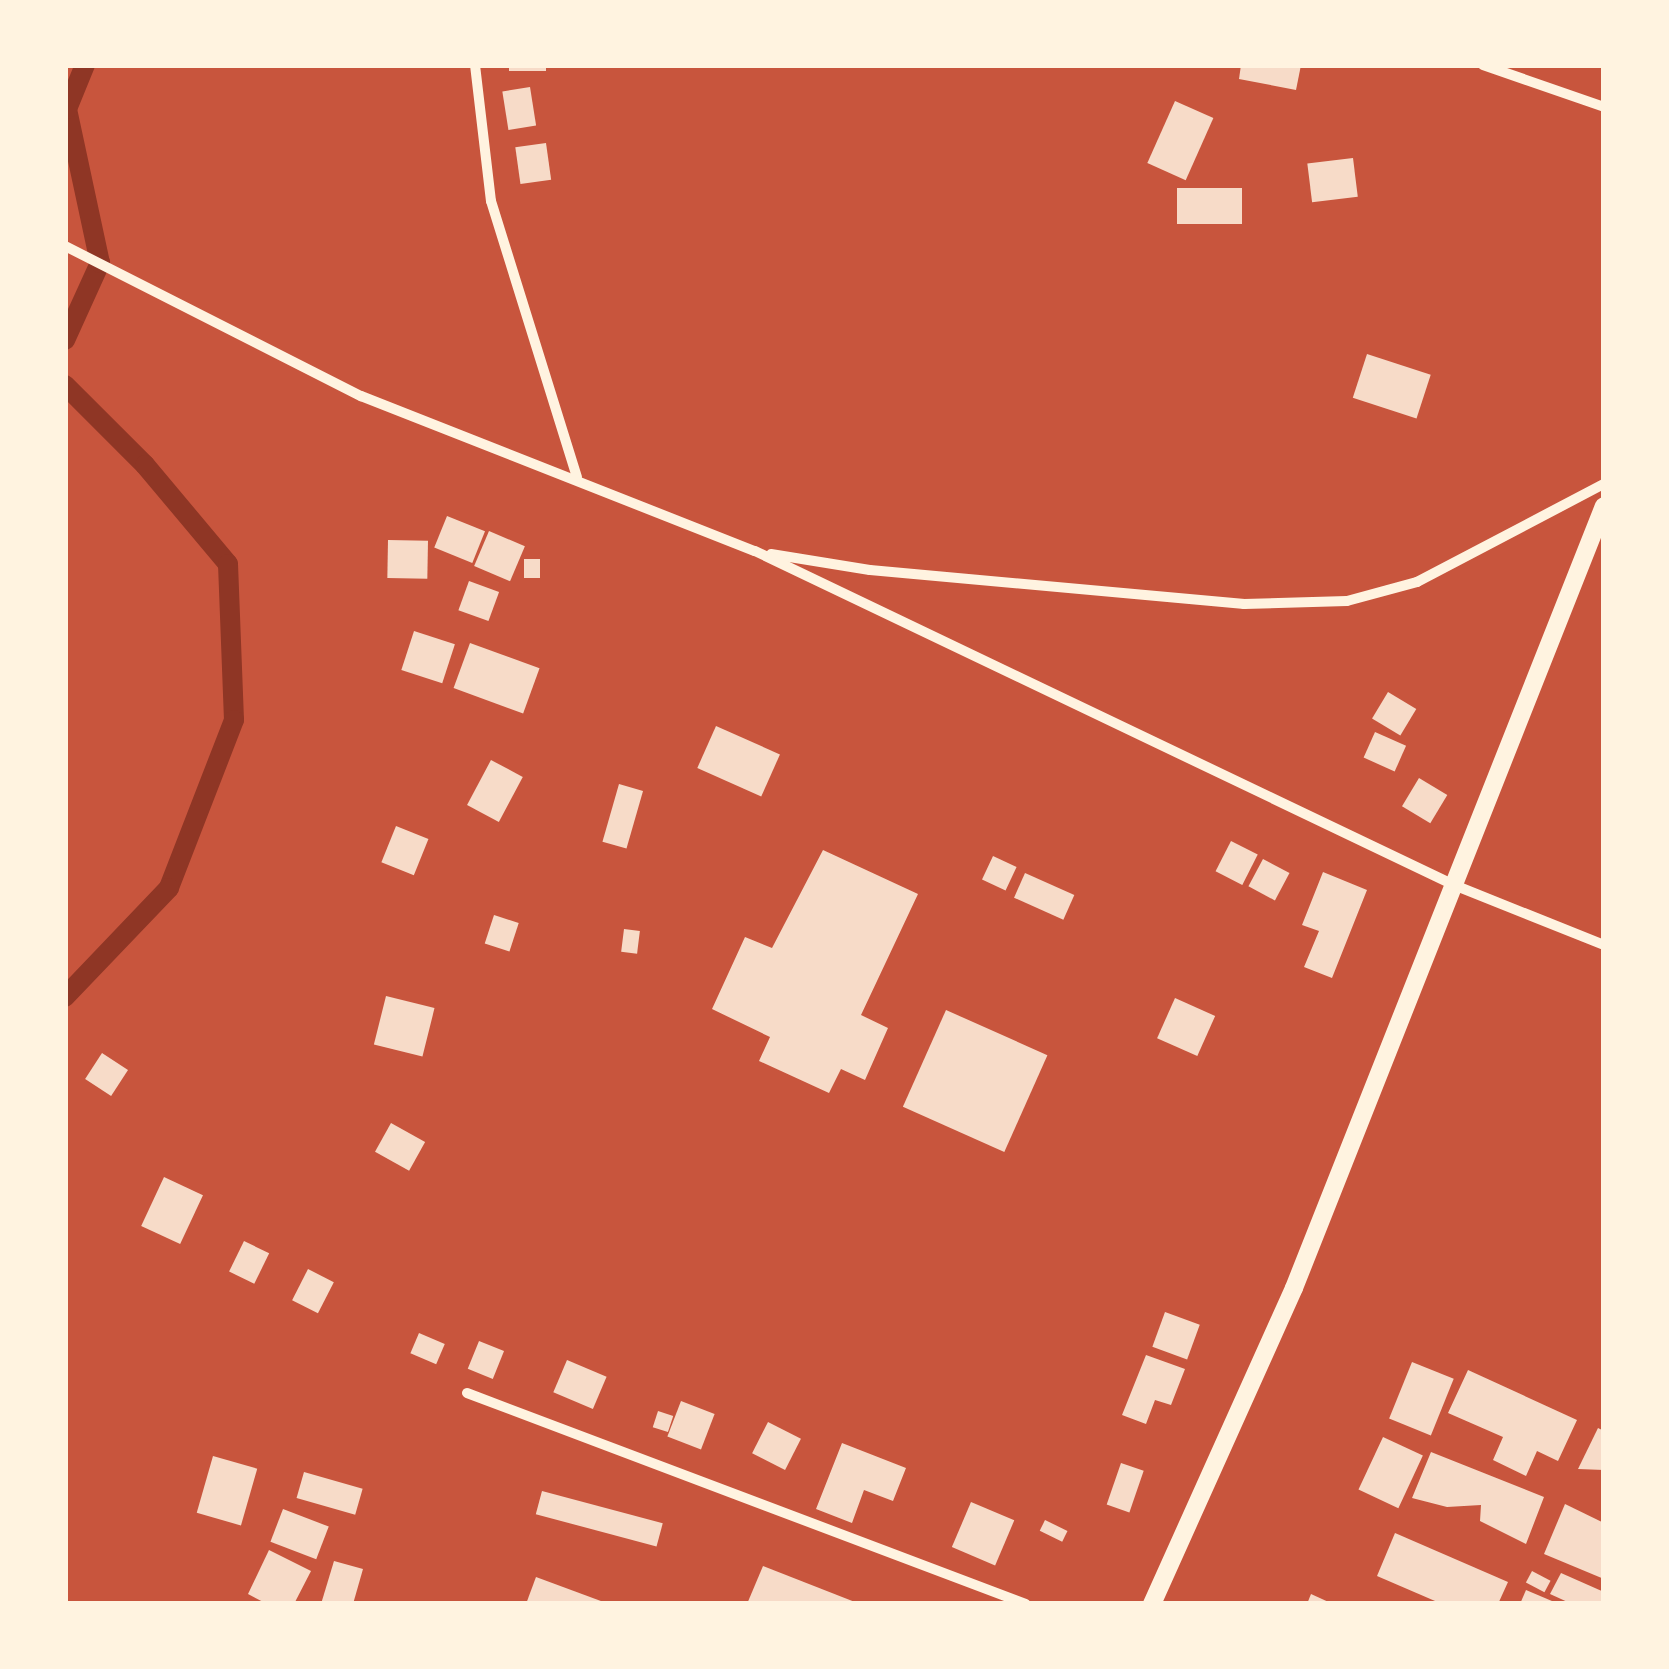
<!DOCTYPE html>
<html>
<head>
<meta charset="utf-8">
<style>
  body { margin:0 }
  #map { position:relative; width:1669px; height:1669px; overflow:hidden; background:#c8553d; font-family:"Zilla Slab",serif }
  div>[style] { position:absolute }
  .stream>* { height:20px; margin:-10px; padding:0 10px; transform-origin:10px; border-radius:10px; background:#8f3625 }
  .building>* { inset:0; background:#f7dbc8; transform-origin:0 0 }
  .minor>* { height:10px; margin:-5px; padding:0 5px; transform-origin:5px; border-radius:5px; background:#fff3e0 }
  .tertiary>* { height:18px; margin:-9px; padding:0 9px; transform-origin:9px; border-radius:9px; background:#fff3e0 }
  span { translate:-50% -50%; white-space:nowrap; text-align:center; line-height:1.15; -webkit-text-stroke:8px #fff3e0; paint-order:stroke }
  .frame { position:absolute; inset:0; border:68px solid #fff3e0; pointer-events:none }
</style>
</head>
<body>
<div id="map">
  <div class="stream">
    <div style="left:65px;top:340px;width:85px;rotate:-65.6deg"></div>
    <div style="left:100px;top:263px;width:157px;rotate:-102.1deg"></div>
    <div style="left:67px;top:109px;width:48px;rotate:-67.8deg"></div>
    <div style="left:65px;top:385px;width:113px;rotate:45deg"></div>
    <div style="left:145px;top:465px;width:129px;rotate:50deg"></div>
    <div style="left:228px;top:564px;width:156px;rotate:87.8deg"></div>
    <div style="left:234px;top:720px;width:180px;rotate:111.2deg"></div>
    <div style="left:169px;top:888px;width:151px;rotate:133.7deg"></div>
  </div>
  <div class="building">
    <div style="left:509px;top:65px;width:37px;height:6px"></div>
    <div style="clip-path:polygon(1241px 65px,1301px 65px,1296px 90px,1239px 79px)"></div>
    <div style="left:530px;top:87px;width:39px;height:28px;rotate:81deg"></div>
    <div style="left:1175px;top:101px;width:42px;height:68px;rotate:24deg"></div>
    <div style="left:546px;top:143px;width:37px;height:31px;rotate:82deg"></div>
    <div style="left:1353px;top:158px;width:39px;height:46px;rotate:83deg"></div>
    <div style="left:1177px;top:188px;width:65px;height:36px"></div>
    <div style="left:1367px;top:354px;width:67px;height:46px;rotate:18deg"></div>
    <div style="left:447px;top:516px;width:41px;height:34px;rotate:22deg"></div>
    <div style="left:489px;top:531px;width:39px;height:38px;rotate:23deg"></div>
    <div style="left:388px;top:540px;width:40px;height:38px;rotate:1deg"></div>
    <div style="left:524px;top:559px;width:16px;height:19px"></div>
    <div style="left:469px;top:581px;width:32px;height:31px;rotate:20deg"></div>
    <div style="left:414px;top:631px;width:43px;height:41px;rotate:18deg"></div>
    <div style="left:470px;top:643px;width:74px;height:48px;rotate:20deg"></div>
    <div style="left:1388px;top:692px;width:33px;height:31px;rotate:31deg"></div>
    <div style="left:716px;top:726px;width:70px;height:46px;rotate:24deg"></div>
    <div style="left:1375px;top:732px;width:34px;height:28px;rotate:24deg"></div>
    <div style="left:491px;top:760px;width:36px;height:51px;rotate:28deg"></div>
    <div style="left:1419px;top:778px;width:33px;height:33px;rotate:31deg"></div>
    <div style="left:619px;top:784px;width:25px;height:60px;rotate:16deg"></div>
    <div style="left:396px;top:826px;width:35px;height:39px;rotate:22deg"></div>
    <div style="left:1231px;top:841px;width:30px;height:34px;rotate:27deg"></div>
    <div style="clip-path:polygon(823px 850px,918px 894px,861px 1015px,888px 1028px,865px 1080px,841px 1069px,829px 1093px,759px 1061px,770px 1037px,712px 1009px,745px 937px,772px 948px)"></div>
    <div style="left:993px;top:856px;width:26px;height:26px;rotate:25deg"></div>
    <div style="left:1263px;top:859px;width:30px;height:31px;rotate:28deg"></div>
    <div style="clip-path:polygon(1323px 872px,1367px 890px,1332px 978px,1304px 967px,1319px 931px,1302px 925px)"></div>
    <div style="left:1025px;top:873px;width:54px;height:27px;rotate:24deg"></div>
    <div style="left:494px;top:915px;width:26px;height:30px;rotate:18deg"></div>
    <div style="left:624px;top:929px;width:16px;height:23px;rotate:7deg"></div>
    <div style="left:386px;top:996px;width:50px;height:50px;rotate:14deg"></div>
    <div style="left:1175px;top:998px;width:44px;height:44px;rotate:24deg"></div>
    <div style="left:946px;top:1010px;width:111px;height:106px;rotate:24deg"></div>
    <div style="left:102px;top:1053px;width:31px;height:31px;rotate:33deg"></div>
    <div style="left:391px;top:1123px;width:39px;height:33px;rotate:29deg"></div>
    <div style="left:164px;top:1177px;width:43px;height:54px;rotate:25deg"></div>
    <div style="left:244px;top:1241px;width:28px;height:34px;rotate:26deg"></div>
    <div style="left:308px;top:1269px;width:29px;height:35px;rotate:27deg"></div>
    <div style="left:1165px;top:1312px;width:37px;height:37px;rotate:20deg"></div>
    <div style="left:419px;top:1333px;width:28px;height:22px;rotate:23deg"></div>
    <div style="left:479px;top:1341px;width:27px;height:30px;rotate:22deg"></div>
    <div style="clip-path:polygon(1146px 1355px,1185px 1369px,1171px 1405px,1155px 1400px,1146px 1424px,1122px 1415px)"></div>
    <div style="left:567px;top:1360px;width:43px;height:35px;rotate:23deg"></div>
    <div style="left:1412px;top:1362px;width:45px;height:61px;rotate:22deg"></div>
    <div style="clip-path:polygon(1468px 1370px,1577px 1420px,1558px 1461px,1537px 1451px,1526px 1476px,1493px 1460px,1503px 1437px,1448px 1413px)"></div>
    <div style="left:681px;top:1401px;width:36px;height:38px;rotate:21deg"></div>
    <div style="left:658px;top:1411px;width:16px;height:17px;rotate:18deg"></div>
    <div style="left:768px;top:1422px;width:37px;height:35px;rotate:27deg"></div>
    <div style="clip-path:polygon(1598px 1428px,1604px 1431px,1604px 1470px,1578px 1469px)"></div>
    <div style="left:1383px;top:1437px;width:44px;height:58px;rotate:25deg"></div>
    <div style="clip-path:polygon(842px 1443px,906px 1468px,893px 1501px,864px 1490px,852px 1523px,816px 1509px)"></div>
    <div style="clip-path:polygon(1431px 1452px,1544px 1497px,1526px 1544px,1480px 1521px,1481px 1505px,1447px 1507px,1412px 1498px)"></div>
    <div style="left:213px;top:1456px;width:46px;height:59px;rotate:16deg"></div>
    <div style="left:1121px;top:1463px;width:24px;height:44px;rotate:19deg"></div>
    <div style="left:304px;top:1472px;width:61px;height:27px;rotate:16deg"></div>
    <div style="left:542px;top:1491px;width:125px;height:24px;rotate:15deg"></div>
    <div style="left:971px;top:1502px;width:47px;height:49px;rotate:23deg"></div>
    <div style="clip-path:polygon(1565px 1504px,1604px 1523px,1604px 1579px,1544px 1554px)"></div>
    <div style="left:283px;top:1509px;width:49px;height:35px;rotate:21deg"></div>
    <div style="left:1045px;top:1520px;width:25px;height:12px;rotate:26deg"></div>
    <div style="clip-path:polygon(1395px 1533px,1508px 1582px,1498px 1604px,1442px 1604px,1377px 1576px)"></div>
    <div style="clip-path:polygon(269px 1550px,311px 1571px,294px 1604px,267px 1604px,248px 1594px)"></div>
    <div style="clip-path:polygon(334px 1561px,363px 1569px,353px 1604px,321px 1604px)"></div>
    <div style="clip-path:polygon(763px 1566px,860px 1604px,747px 1604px)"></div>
    <div style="left:1532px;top:1571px;width:21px;height:13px;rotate:28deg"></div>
    <div style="clip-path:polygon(1561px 1573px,1604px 1592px,1604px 1604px,1572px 1604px,1550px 1594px)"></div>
    <div style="clip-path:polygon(536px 1577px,609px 1604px,526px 1604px)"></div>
    <div style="clip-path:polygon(1526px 1590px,1559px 1604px,1520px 1604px)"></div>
    <div style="clip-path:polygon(1311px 1594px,1333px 1604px,1307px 1604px)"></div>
  </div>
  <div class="minor">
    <div style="left:475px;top:65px;width:137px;rotate:83.3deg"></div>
    <div style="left:491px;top:201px;width:289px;rotate:72.7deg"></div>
    <div style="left:1483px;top:65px;width:128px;rotate:19.1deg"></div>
    <div style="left:65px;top:246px;width:332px;rotate:26.9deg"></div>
    <div style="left:361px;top:396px;width:423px;rotate:21.5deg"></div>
    <div style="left:755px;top:551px;width:775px;rotate:25.54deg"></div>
    <div style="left:1454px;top:885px;width:162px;rotate:21.8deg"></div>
    <div style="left:771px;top:554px;width:100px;rotate:9.2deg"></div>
    <div style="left:870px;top:570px;width:376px;rotate:5.2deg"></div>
    <div style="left:1244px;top:604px;width:103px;rotate:-1.7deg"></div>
    <div style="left:1347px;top:601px;width:73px;rotate:-15.2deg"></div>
    <div style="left:1417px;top:582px;width:211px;rotate:-27.7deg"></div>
    <div style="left:467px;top:1393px;width:597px;rotate:20.68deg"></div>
  </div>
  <div class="tertiary">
    <div style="left:1152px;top:1604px;width:346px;rotate:-65.8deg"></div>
    <div style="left:1294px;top:1288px;width:841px;rotate:-68.38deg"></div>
  </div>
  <div class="frame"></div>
</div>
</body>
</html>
